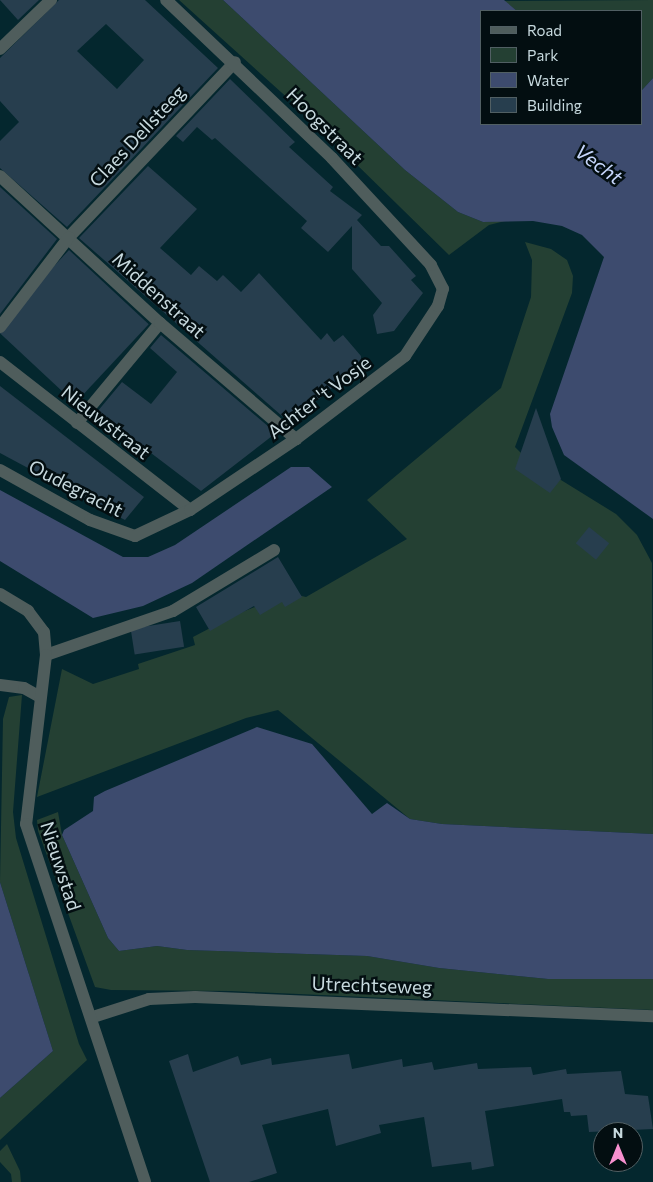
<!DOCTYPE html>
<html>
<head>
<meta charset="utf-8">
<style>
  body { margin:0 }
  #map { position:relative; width:653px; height:1182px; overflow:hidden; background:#04272e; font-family:Commissioner,sans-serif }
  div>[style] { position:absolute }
  .green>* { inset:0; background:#244033 }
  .water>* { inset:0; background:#3d4b6e }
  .building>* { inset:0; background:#273e4e; transform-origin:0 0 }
  .pedestrian>* { height:12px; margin:-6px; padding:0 6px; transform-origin:6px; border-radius:6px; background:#4f5d5c }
  .minor>* { height:12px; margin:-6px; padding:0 6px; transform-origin:6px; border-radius:6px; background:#4f5d5c }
  .tertiary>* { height:12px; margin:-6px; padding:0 6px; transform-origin:6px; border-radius:6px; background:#4f5d5c }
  span { translate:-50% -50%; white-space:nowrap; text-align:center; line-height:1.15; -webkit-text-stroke:5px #030e11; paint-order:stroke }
  .street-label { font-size:19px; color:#c7d9de }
  .water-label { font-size:20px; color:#c6d6fb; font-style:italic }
  .legend { position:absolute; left:480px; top:10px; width:162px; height:115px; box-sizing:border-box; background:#030e11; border:1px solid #515f63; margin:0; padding:6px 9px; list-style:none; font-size:15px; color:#c7d9de }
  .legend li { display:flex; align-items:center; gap:10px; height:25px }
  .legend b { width:25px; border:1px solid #515f63 }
  .north { position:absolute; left:593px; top:1122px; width:50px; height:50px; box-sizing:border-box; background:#030e11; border:1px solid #515f63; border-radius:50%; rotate:0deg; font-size:14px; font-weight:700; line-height:20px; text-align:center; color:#c7d9de }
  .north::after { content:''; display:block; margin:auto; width:18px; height:22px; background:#f790cf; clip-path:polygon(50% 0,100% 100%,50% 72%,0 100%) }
</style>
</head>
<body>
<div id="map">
  <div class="green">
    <div style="clip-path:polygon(179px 0,223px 0,405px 170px,458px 212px,483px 222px,509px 220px,489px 225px,449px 255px,302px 111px)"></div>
    <div style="clip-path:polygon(653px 0,653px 78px,642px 90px,642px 11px,517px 11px,504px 1px)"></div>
    <div style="clip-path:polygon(525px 242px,551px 249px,567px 260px,573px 276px,572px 293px,515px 447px,527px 459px,616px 514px,637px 535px,652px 563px,653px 834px,442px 824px,410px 819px,278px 710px,246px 718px,37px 797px,62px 669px,93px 684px,139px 669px,138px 664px,195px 645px,193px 637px,235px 615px,289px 593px,306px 597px,407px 539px,367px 500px,501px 388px,531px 297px,532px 260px)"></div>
    <div style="clip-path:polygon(22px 695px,13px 812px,16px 838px,79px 1044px,87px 1060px,0 1140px,0 1098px,53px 1051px,0 882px,3px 719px,9px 697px)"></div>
    <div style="clip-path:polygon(58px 812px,62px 835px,108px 938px,119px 951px,157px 946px,187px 950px,367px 956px,439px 968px,548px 979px,653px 979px,653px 1010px,231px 991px,111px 990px,95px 987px,38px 831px,37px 820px)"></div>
    <div style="clip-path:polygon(7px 1144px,20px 1171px,21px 1182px,12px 1182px,11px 1174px,0 1162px,0 1151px)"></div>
  </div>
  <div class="water">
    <div style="clip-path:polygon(223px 0,504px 0,517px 11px,482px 11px,482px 124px,642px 124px,642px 90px,653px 78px,653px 519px,564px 455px,552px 427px,550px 414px,604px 257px,582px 235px,562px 226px,533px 221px,483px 222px,458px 212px,405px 170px)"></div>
    <div style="clip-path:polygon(291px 467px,309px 467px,332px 487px,192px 583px,143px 606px,93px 618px,0 561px,0 490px,123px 557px,148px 557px,175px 545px)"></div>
    <div style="clip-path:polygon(257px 727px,312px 744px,372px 814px,387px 803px,410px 819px,442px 824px,653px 834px,653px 979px,548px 979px,439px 968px,367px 956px,187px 950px,157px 946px,119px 951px,108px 938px,62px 835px,64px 830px,93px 811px,94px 797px,105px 791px)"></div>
    <div style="clip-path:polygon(0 882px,53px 1051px,0 1098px)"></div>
  </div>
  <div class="building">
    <div style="clip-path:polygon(0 0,39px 0,18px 20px)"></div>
    <div style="clip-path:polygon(evenodd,59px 0,145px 0,218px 68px,67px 227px,0 168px,0 141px,19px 122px,0 101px,0 58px,59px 0,106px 24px,144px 60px,117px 89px,77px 51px,106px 24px)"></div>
    <div style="clip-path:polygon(230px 79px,295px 142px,289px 147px,333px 187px,330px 191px,362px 215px,357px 220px,381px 246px,389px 246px,416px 276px,411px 280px,423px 293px,394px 331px,377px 334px,373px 315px,382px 303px,352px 269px,352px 226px,328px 252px,301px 228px,307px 221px,215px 138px,212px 140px,197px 127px,183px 142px,176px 136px)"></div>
    <div style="clip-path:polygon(148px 166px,197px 209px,160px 248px,191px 275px,199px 266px,217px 281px,223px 275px,241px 292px,259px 273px,321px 340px,327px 333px,334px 342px,343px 335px,361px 356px,361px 364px,290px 423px,79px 238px)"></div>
    <div style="clip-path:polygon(0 187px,57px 239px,0 314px)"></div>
    <div style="left:69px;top:250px;width:109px;height:108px;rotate:43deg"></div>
    <div style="clip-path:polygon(161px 335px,276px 433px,201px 491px,97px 412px,122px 382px,151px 404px,177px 372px,150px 348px)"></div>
    <div style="clip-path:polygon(0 386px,144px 497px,125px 520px,0 453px)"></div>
    <div style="clip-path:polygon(536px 408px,561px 479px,550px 493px,515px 469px)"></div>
    <div style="left:589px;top:527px;width:26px;height:21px;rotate:39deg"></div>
    <div style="clip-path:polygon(278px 557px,302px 597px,285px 607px,282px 602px,260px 615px,254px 606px,210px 631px,196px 607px)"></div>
    <div style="left:180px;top:621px;width:26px;height:50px;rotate:81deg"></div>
    <div style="clip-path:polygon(188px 1054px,193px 1072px,238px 1056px,241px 1065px,271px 1058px,272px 1065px,349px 1054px,352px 1069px,402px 1059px,403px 1067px,432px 1062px,434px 1070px,477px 1063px,478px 1069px,531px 1067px,533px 1075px,566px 1069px,567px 1074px,621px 1071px,625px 1094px,648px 1096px,653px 1129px,589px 1132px,587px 1115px,571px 1116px,570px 1112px,564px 1112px,562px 1099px,485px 1111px,494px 1166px,472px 1170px,471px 1162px,432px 1167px,424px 1117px,379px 1125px,381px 1133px,336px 1146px,328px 1109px,262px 1125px,277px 1173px,249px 1182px,210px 1182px,169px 1061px)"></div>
  </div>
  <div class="pedestrian">
    <div style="left:0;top:49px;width:71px;rotate:-43.9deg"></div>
    <div style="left:69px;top:237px;width:241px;rotate:-46.5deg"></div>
    <div style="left:77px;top:423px;width:130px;rotate:-50.3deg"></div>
    <div style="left:46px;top:655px;width:134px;rotate:-19.1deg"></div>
    <div style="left:173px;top:611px;width:118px;rotate:-31.1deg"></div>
  </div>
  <div class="minor">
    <div style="left:0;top:176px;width:217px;rotate:42.6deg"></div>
    <div style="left:160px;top:323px;width:179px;rotate:40.5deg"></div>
    <div style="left:0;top:327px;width:113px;rotate:-52.5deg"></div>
    <div style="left:0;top:362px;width:241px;rotate:37.9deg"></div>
    <div style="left:0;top:470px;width:103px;rotate:29.1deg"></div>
    <div style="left:90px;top:520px;width:48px;rotate:19.6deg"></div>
    <div style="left:135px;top:536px;width:61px;rotate:-25.3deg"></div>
    <div style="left:190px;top:510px;width:128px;rotate:-33.8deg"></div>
    <div style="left:296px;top:439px;width:137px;rotate:-37.3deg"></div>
    <div style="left:405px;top:356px;width:60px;rotate:-56.6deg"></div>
    <div style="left:438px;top:306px;width:18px;rotate:-74deg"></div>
    <div style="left:443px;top:289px;width:27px;rotate:-117deg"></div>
    <div style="left:431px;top:265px;width:146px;rotate:-132.8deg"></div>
    <div style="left:332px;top:158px;width:229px;rotate:-136.4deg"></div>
    <div style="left:0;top:685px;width:24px;rotate:7deg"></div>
    <div style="left:24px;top:688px;width:18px;rotate:29deg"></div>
    <div style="left:93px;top:1017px;width:59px;rotate:-17.8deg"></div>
    <div style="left:149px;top:999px;width:46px;rotate:-2.5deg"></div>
    <div style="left:195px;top:997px;width:458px;rotate:2.4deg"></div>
  </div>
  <div class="tertiary">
    <div style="left:0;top:594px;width:33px;rotate:31deg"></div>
    <div style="left:28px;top:611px;width:26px;rotate:53deg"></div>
    <div style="left:44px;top:632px;width:23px;rotate:85deg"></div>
    <div style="left:46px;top:655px;width:170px;rotate:96.7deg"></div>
    <div style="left:26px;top:824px;width:377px;rotate:71.6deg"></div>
  </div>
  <div class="street-label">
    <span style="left:325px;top:126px;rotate:45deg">Hoogstraat</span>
    <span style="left:137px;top:136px;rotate:-47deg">Claes Dellsteeg</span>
    <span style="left:159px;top:295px;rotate:42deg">Middenstraat</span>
    <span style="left:319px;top:397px;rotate:-37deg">Achter 't Vosje</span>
    <span style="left:106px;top:422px;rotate:38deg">Nieuwstraat</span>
    <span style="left:76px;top:488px;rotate:27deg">Oudegracht</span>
    <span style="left:61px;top:866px;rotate:72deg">Nieuwstad</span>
    <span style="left:372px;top:985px;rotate:2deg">Utrechtseweg</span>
  </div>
  <div class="water-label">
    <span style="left:599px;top:164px;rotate:36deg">Vecht</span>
  </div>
  <ul class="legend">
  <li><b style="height:6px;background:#4f5d5c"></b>Road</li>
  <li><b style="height:14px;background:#244033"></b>Park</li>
  <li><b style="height:14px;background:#3d4b6e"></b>Water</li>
  <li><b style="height:14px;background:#273e4e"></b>Building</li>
  </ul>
  <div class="north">N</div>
</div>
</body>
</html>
